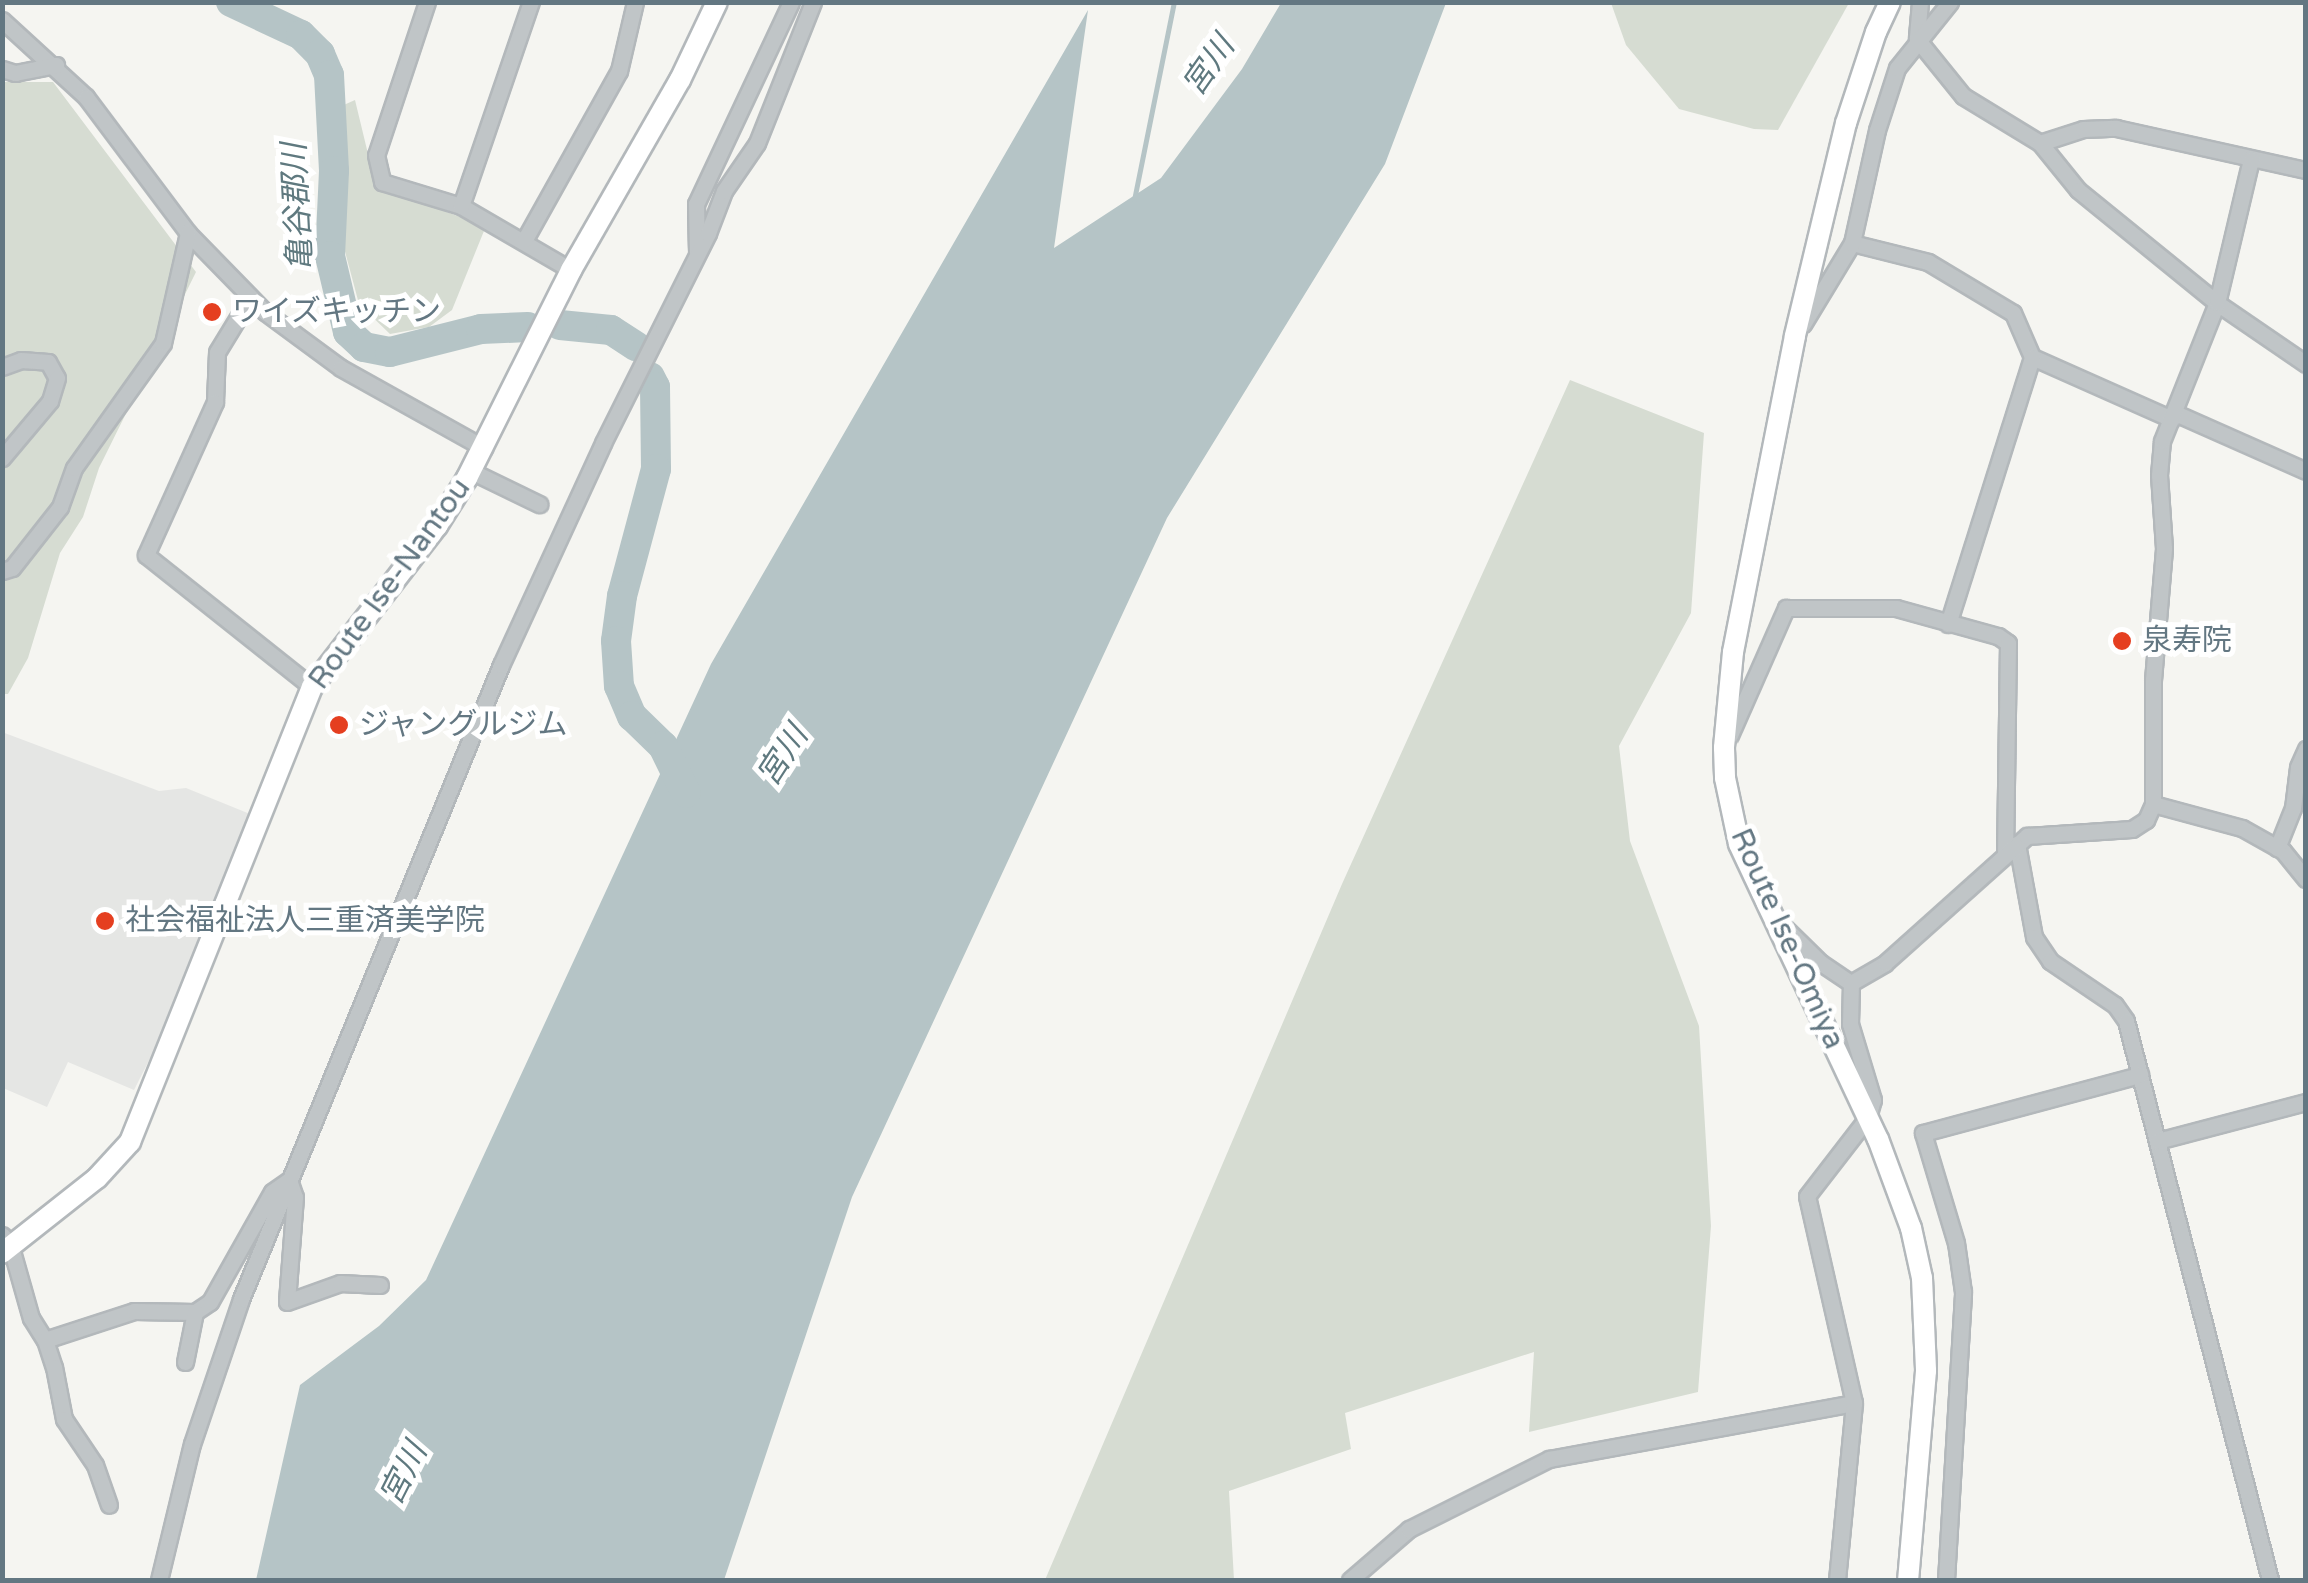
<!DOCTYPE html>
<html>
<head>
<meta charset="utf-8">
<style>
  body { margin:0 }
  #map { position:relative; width:2308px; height:1583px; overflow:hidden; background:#f5f5f1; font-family:"Varela Round","Noto Sans JP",sans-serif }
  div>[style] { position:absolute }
  .built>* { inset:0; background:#e5e6e4 }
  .green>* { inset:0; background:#d6dcd2 }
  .water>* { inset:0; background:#b5c4c6 }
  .stream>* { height:5px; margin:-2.5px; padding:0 2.5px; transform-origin:2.5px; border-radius:2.5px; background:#b5c4c6 }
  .river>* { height:30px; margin:-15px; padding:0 15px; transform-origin:15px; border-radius:15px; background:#b5c4c6 }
  .roads { filter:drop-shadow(2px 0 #b3b8bb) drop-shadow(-2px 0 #b3b8bb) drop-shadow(0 2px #b3b8bb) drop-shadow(0 -2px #b3b8bb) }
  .minor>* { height:15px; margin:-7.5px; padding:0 7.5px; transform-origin:7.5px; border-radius:7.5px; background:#c0c5c7 }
  .major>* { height:20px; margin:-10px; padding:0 10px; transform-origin:10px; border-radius:10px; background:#fff }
  .dots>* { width:28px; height:28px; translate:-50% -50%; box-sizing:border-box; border:5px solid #fff; border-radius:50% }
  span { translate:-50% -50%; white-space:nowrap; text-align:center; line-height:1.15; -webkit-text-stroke:10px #fff; paint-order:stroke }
  .poi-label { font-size:30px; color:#637782 }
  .left { translate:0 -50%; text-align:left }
  .street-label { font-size:30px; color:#637782 }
  .water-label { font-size:32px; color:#5f797f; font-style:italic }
  .frame { position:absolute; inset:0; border:5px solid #637782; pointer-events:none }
</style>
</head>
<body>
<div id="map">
  <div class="built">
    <div style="clip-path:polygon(2px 732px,159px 791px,186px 788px,250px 814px,166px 1027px,134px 1090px,68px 1062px,47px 1107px,3px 1088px)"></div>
  </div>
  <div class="green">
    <div style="clip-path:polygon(1611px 3px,1611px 2px,1849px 3px,1778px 130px,1754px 129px,1679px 109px,1626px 45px)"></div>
    <div style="clip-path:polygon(2px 82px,53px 82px,196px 272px,99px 468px,83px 517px,60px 553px,28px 658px,8px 694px,3px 694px)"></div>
    <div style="clip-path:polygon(355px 100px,376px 187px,486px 226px,452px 310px,429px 327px,390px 334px,359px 304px,339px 229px,337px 108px)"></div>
    <div style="clip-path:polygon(1570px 380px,1704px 433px,1691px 613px,1619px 746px,1630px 841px,1699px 1026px,1711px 1226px,1698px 1392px,1529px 1432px,1534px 1352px,1345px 1413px,1351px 1449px,1229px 1491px,1234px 1580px,1045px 1580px,1342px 884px)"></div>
  </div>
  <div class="water">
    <div style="clip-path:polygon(1281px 3px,1446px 3px,1385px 164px,1167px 518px,852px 1197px,724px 1580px,256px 1580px,300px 1385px,379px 1326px,426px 1280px,711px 664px,1088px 10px,1054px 248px,1161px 178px,1242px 69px)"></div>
  </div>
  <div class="stream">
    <div style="left:1134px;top:200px;width:202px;rotate:-78.6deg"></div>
  </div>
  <div class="river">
    <div style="left:231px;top:2px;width:77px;rotate:25.2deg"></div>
    <div style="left:301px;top:35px;width:27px;rotate:45deg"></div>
    <div style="left:320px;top:54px;width:23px;rotate:67deg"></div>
    <div style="left:329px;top:75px;width:96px;rotate:87deg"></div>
    <div style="left:334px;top:171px;width:85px;rotate:92.7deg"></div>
    <div style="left:330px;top:256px;width:78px;rotate:76.7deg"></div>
    <div style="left:348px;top:332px;width:22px;rotate:43deg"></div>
    <div style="left:364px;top:347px;width:26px;rotate:11deg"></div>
    <div style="left:390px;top:352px;width:94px;rotate:-14.2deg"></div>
    <div style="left:481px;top:329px;width:47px;rotate:-2.4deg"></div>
    <div style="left:560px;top:325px;width:51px;rotate:5.6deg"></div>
    <div style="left:611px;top:330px;width:30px;rotate:33deg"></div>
    <div style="left:650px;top:377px;width:11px;rotate:63deg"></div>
    <div style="left:655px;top:387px;width:82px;rotate:89.3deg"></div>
    <div style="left:656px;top:469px;width:131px;rotate:105deg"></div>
    <div style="left:622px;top:596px;width:45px;rotate:97.6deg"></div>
    <div style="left:616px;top:641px;width:45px;rotate:86.2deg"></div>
    <div style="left:619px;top:686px;width:33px;rotate:67deg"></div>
    <div style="left:632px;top:716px;width:43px;rotate:44.1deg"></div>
    <div style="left:663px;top:746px;width:52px;rotate:63.9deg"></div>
  </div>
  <div class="roads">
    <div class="minor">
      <div style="left:427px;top:2px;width:161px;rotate:108.4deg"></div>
      <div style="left:376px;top:155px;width:28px;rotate:77deg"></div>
      <div style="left:382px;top:182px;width:83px;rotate:16.9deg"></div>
      <div style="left:461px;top:206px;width:127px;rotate:30.2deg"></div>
      <div style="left:1920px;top:2px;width:37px;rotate:95deg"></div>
      <div style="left:1917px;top:39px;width:73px;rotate:51.1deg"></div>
      <div style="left:1963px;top:96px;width:90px;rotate:31.4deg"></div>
      <div style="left:2040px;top:143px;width:60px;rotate:51deg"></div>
      <div style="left:2078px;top:190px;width:179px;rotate:39.1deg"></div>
      <div style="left:2217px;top:303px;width:108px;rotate:34.4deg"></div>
      <div style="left:2px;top:20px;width:114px;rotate:42.5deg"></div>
      <div style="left:86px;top:97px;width:170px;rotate:53.1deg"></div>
      <div style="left:188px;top:233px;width:110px;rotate:45.7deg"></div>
      <div style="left:265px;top:312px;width:94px;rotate:36.4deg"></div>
      <div style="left:341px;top:368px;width:164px;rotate:29.2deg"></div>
      <div style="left:2px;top:69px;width:14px;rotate:17deg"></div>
      <div style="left:15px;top:73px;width:42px;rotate:-11deg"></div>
      <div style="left:2040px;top:143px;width:45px;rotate:-18deg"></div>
      <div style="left:2083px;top:129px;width:33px;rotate:-2deg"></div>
      <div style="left:2116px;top:128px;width:195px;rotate:12.5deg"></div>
      <div style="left:461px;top:206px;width:216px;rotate:-71.1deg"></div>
      <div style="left:525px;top:239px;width:193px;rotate:-60.8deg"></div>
      <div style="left:619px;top:71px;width:71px;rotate:-76.9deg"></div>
      <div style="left:1852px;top:243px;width:78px;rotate:14deg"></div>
      <div style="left:1928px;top:262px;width:99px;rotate:31deg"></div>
      <div style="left:2013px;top:313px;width:48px;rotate:66.6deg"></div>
      <div style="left:2032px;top:357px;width:153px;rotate:23.9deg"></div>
      <div style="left:697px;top:252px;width:48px;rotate:-91.2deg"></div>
      <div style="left:696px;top:204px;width:223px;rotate:-64.8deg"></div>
      <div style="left:250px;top:298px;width:63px;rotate:121.4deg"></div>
      <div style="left:217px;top:352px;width:50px;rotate:92.3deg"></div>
      <div style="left:215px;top:402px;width:168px;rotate:114.3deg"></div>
      <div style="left:146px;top:555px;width:212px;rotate:38.5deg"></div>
      <div style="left:1803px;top:324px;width:95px;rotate:-58.8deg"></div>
      <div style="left:1852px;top:243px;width:116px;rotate:-77.5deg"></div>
      <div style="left:1877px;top:130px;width:65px;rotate:-72.1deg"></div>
      <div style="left:1897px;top:68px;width:85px;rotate:-51.2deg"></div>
      <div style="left:2px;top:367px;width:20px;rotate:-20deg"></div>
      <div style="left:21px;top:360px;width:27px;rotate:4deg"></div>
      <div style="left:48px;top:362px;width:18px;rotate:61deg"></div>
      <div style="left:57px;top:378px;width:24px;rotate:107deg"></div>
      <div style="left:50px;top:401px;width:75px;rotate:130.1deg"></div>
      <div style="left:2175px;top:413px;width:143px;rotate:23.9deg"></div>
      <div style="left:471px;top:471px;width:76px;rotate:25.9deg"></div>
      <div style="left:2px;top:571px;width:10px;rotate:-17deg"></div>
      <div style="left:12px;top:568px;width:78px;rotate:-51.8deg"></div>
      <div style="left:60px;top:507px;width:41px;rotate:-70.3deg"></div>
      <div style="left:74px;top:468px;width:153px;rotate:-54.5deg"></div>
      <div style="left:163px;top:343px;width:113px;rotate:-77.2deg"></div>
      <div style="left:1948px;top:624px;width:280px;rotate:-72.5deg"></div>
      <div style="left:1730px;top:735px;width:139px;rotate:-66.2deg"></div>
      <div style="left:1786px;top:608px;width:110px"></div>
      <div style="left:1896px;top:608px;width:106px;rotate:15.4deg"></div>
      <div style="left:1998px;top:636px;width:12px;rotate:35deg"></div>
      <div style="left:2008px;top:643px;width:211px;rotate:90.8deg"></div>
      <div style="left:2153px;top:804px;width:92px;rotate:15.1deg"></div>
      <div style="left:2242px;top:828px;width:47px;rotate:29.3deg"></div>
      <div style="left:2283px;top:851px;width:36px;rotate:51deg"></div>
      <div style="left:2017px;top:844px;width:95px;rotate:79.6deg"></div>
      <div style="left:2034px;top:937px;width:29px;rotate:56deg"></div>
      <div style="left:2050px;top:961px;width:78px;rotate:34.1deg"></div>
      <div style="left:2115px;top:1005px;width:19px;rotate:55deg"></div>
      <div style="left:2126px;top:1021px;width:577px;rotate:75.55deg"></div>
      <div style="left:2277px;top:848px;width:43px;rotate:-68.2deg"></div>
      <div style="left:2293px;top:808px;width:41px;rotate:-83deg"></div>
      <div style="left:2298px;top:767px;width:20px;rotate:-66deg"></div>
      <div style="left:1775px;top:918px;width:64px;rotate:44.4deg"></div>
      <div style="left:1821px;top:963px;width:36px;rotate:34deg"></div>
      <div style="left:1851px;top:983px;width:39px;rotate:-30deg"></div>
      <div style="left:1885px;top:963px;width:191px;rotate:-41.8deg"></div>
      <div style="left:2027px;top:836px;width:105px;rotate:-3.8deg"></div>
      <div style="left:2132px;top:829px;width:17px;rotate:-33deg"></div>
      <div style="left:2146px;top:820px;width:17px;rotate:-66deg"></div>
      <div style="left:2153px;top:804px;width:124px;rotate:-90deg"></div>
      <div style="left:2153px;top:680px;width:132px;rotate:-85.2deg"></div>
      <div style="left:2164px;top:548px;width:73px;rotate:-93.9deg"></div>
      <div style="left:2159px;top:475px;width:34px;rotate:-85deg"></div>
      <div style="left:2162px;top:441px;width:149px;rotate:-68.3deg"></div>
      <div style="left:2217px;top:303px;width:148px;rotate:-76.7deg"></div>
      <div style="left:2157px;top:1141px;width:154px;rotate:-14.7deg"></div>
      <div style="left:2px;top:1235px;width:12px;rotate:48deg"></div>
      <div style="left:10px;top:1244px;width:77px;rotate:74.2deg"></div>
      <div style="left:31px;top:1318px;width:26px;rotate:58deg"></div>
      <div style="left:45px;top:1340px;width:28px;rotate:72deg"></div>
      <div style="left:54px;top:1367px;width:53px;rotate:79.1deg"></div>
      <div style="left:64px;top:1419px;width:55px;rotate:56deg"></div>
      <div style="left:95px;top:1465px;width:42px;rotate:70.7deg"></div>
      <div style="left:45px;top:1340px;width:94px;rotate:-18deg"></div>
      <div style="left:134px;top:1311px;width:61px;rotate:0.9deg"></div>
      <div style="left:195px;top:1312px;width:18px;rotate:-34deg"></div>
      <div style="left:210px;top:1302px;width:126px;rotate:-60.6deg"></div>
      <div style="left:272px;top:1192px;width:21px;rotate:-35deg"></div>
      <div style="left:289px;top:1180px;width:18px;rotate:71deg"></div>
      <div style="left:295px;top:1197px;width:105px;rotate:94.4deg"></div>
      <div style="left:287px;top:1302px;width:56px;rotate:-19.7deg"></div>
      <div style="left:340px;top:1283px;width:40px;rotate:2.9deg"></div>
      <div style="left:185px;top:1362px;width:51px;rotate:-78.7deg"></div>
      <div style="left:159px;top:1580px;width:140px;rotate:-76.4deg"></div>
      <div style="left:192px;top:1444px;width:153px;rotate:-71.3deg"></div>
      <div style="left:241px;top:1299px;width:685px;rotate:-67.7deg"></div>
      <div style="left:501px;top:665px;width:244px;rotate:-65.3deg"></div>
      <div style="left:603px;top:443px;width:235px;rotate:-63.4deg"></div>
      <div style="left:708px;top:233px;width:45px;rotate:-69.1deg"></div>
      <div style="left:724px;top:191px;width:58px;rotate:-55.5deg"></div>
      <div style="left:757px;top:143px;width:152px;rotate:-68.3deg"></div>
      <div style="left:1350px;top:1580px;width:78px;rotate:-40.8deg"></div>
      <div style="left:1409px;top:1529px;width:157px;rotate:-26.6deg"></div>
      <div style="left:1549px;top:1459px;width:310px;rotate:-10.4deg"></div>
      <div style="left:1837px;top:1580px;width:178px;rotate:-84.5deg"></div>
      <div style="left:1854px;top:1403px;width:212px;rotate:-102.8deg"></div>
      <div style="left:1807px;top:1196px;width:100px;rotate:-52.3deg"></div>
      <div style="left:1868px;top:1117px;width:18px;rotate:-74deg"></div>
      <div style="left:1873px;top:1100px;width:79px;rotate:-106.8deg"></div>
      <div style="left:1850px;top:1024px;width:41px;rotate:-88.6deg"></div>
      <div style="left:1946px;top:1580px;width:289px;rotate:-86.6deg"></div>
      <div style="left:1963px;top:1292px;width:49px;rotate:-98.1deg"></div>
      <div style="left:1956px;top:1243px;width:115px;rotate:-106.7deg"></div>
      <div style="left:1923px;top:1133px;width:225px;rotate:-15deg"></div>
    </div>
    <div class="major">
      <div style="left:1890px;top:2px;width:33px;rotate:115deg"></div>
      <div style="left:1876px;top:32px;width:96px;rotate:108.2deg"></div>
      <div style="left:1846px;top:123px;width:219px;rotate:103.5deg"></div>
      <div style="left:1795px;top:336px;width:322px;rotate:101.1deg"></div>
      <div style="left:1733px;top:652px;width:96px;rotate:95.4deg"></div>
      <div style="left:1724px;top:748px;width:30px;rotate:88deg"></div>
      <div style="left:1725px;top:778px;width:67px;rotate:78deg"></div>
      <div style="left:1739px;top:844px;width:326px;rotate:64.8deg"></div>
      <div style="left:1878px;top:1139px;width:95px;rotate:69.7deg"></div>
      <div style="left:1911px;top:1228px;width:51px;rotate:77.6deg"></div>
      <div style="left:1922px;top:1278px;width:93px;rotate:87.5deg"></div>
      <div style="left:1926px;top:1371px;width:210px;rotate:94.9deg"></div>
      <div style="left:2px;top:1253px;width:121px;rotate:-38.3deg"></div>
      <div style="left:97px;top:1178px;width:49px;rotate:-47.5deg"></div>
      <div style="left:130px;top:1142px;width:490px;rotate:-68.2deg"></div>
      <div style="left:312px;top:687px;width:204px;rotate:-52.2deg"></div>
      <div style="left:437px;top:526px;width:57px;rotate:-58deg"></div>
      <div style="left:467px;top:478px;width:233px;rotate:-63.4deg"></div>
      <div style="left:571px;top:270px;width:219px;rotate:-60.2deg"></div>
      <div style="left:680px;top:80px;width:86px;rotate:-64.6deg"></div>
    </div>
  </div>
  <div class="dots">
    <div style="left:212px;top:312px;background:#e53f20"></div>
    <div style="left:2122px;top:641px;background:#e53f20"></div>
    <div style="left:339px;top:725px;background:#e53f20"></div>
    <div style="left:105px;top:921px;background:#e53f20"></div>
  </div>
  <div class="poi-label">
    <span class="left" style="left:232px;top:312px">ワイズキッチン</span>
    <span class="left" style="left:2142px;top:641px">泉寿院</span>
    <span class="left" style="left:359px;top:725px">ジャングルジム</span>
    <span class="left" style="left:125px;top:921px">社会福祉法人三重済美学院</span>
  </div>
  <div class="street-label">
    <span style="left:390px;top:584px;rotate:-54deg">Route Ise-Nantou</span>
    <span style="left:1787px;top:939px;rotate:66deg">Route Ise-Omiya</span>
  </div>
  <div class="water-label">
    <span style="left:1209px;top:66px;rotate:-55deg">宮川</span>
    <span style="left:298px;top:207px;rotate:-93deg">亀谷郡川</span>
    <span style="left:783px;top:756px;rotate:-57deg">宮川</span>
    <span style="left:404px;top:1474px;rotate:-63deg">宮川</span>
  </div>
  <div class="frame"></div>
</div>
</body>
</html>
